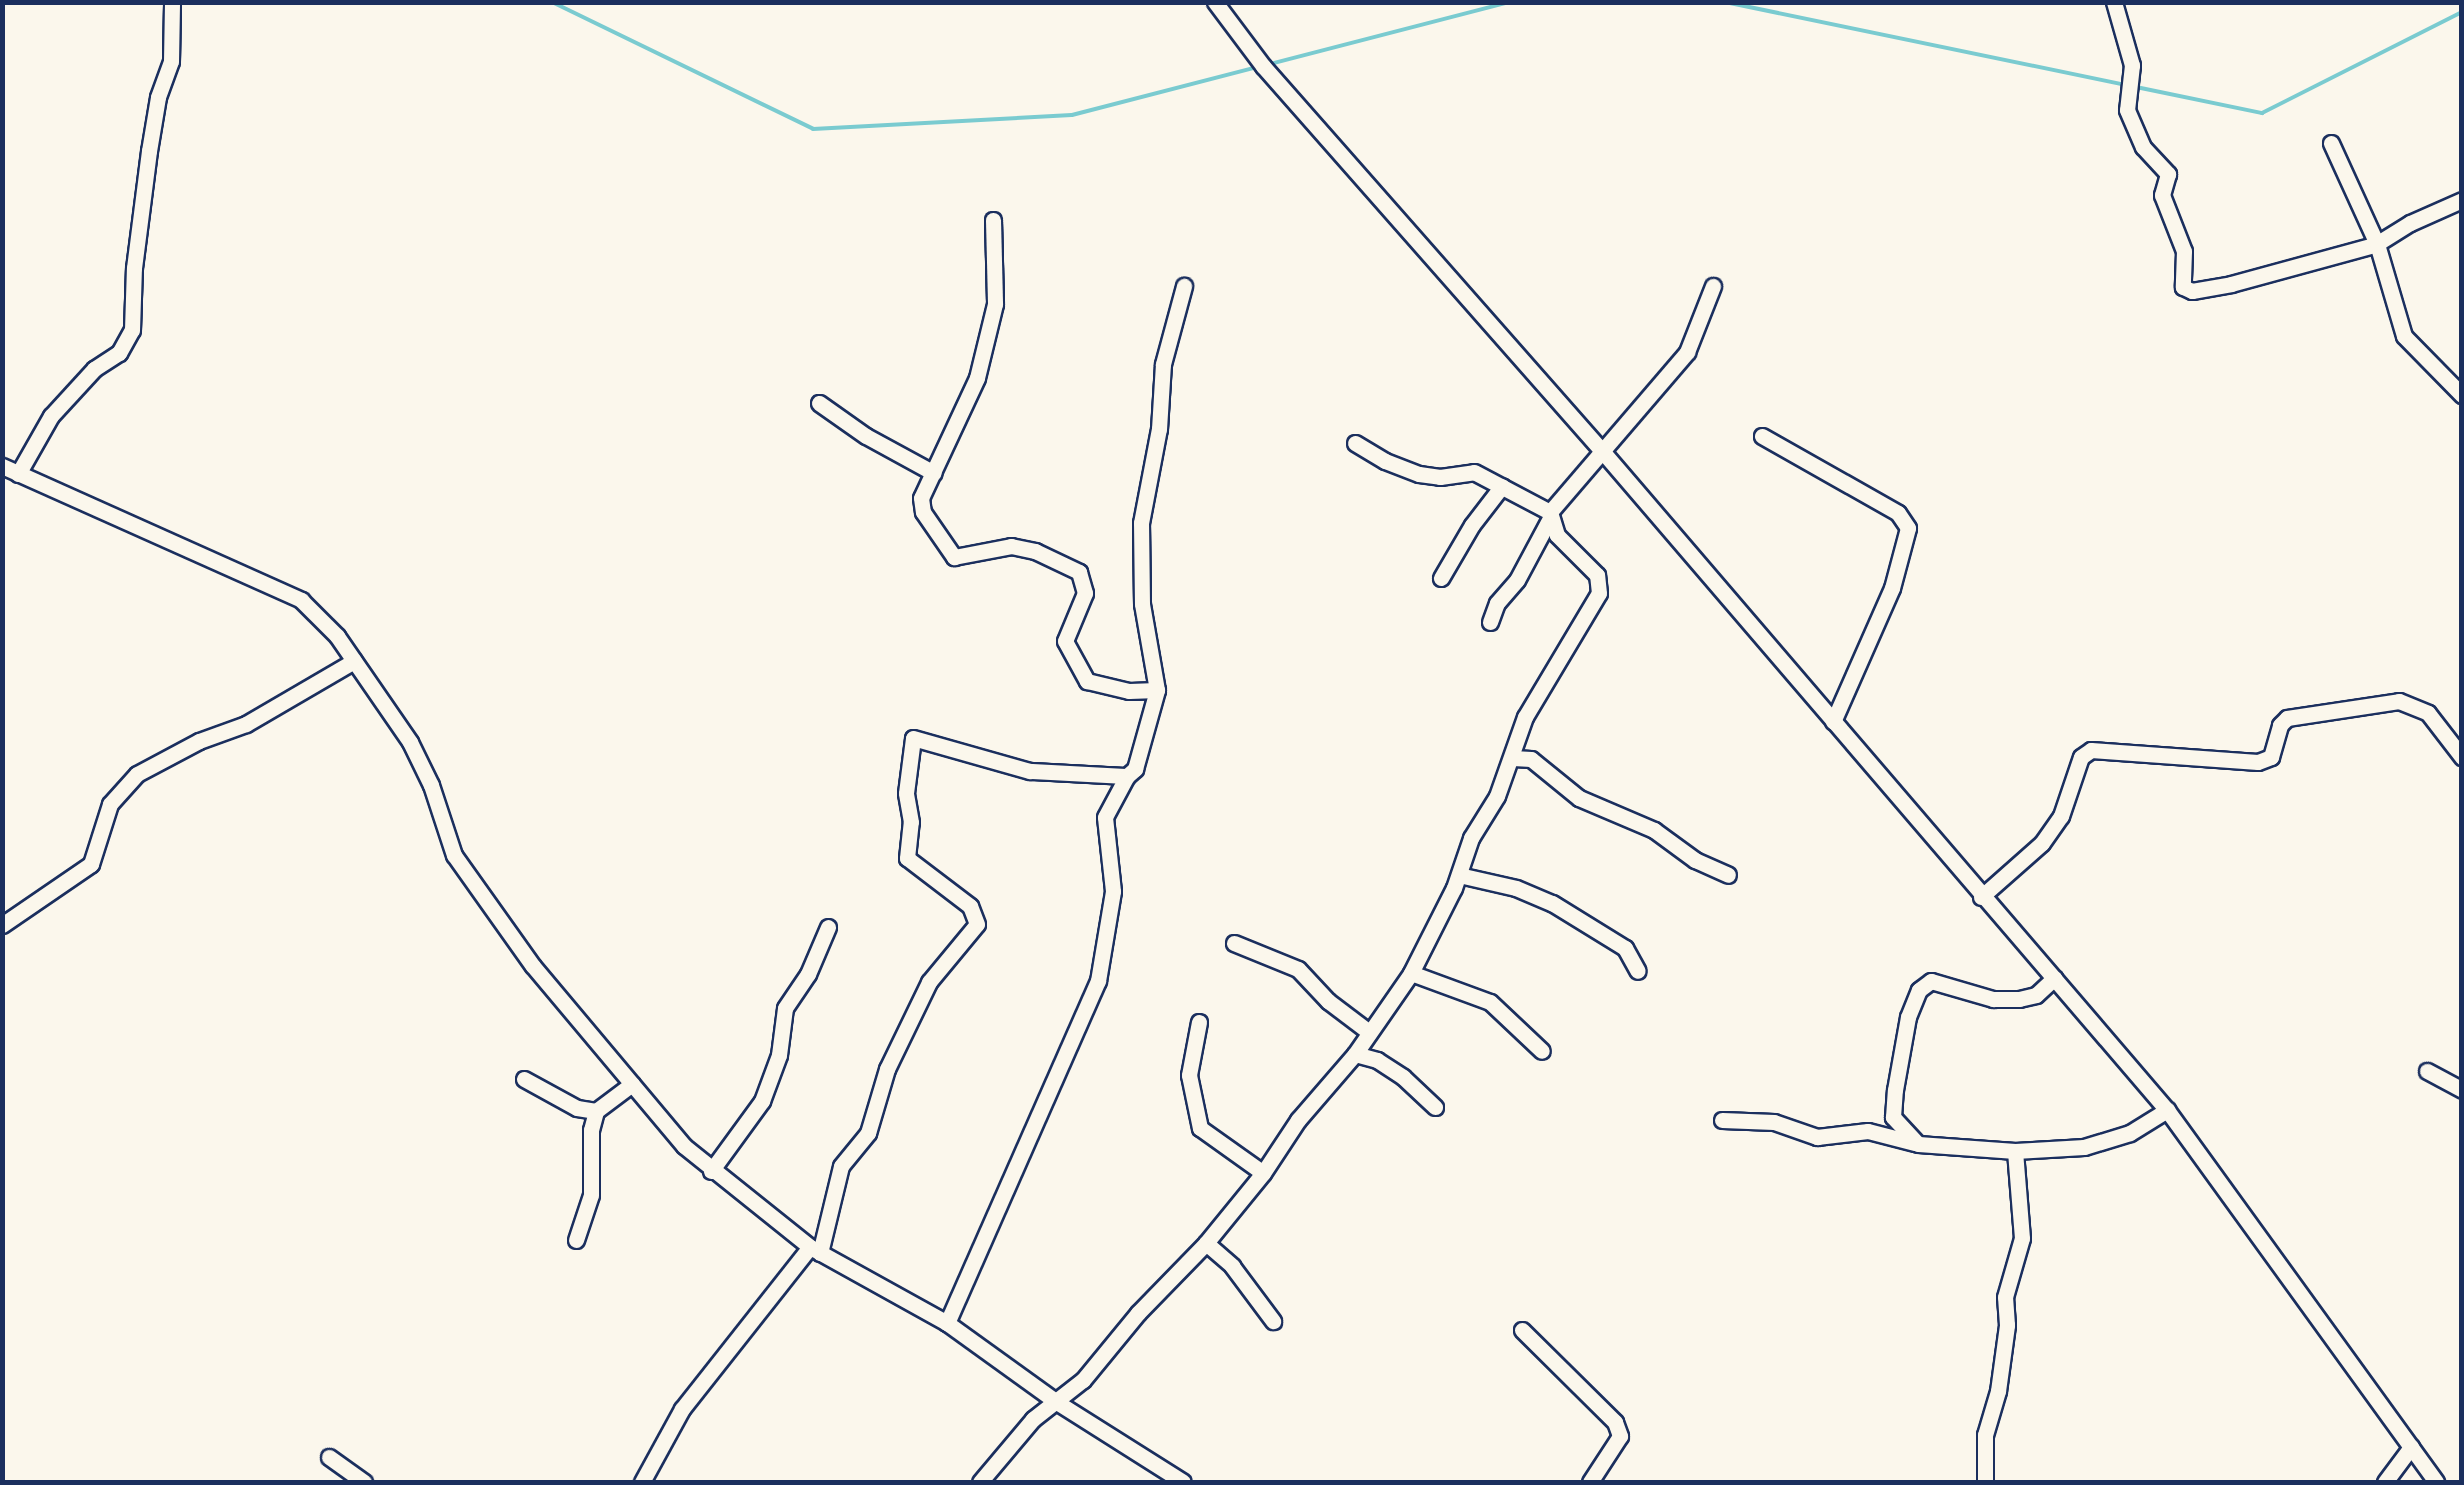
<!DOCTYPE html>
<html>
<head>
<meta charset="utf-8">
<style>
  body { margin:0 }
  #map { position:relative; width:2464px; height:1485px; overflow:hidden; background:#fbf7ec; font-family:Kalam,sans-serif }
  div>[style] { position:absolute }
  .stream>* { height:4px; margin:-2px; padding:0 2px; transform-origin:2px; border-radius:2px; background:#7acbd0 }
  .roads { filter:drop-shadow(2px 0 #1b2f5e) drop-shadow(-2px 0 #1b2f5e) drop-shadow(0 2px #1b2f5e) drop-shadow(0 -2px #1b2f5e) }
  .street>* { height:15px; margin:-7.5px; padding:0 7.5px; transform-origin:7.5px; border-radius:7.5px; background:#fbf7ec }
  span { translate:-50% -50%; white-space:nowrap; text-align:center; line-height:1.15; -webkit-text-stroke:8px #fbf7ec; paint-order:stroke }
  .frame { position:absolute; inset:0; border:5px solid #1b2f5e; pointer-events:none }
</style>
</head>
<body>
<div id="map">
  <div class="stream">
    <div style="left:552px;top:2px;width:290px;rotate:25.9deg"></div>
    <div style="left:813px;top:129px;width:259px;rotate:-3.1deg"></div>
    <div style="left:1072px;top:115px;width:191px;rotate:-14.5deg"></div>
    <div style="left:1725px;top:2px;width:410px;rotate:11.7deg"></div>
    <div style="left:1266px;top:65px;width:251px;rotate:-14.5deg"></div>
    <div style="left:2136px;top:87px;width:129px;rotate:11.7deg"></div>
    <div style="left:2262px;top:113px;width:224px;rotate:-26.8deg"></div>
  </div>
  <div class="roads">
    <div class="street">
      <div style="left:1215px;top:2px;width:80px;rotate:53.1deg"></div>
      <div style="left:1263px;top:66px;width:514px;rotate:48.63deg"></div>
      <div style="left:1603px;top:452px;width:867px;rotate:49.4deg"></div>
      <div style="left:2167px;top:1110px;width:459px;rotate:54.1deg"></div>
      <div style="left:2114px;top:2px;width:66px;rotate:74.1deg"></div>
      <div style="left:2132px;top:65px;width:45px;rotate:96.3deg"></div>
      <div style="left:2127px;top:110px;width:40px;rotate:66.6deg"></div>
      <div style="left:2143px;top:147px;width:37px;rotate:47deg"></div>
      <div style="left:2168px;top:174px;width:22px;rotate:106deg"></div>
      <div style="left:2162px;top:195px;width:60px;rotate:68.6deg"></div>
      <div style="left:2184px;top:251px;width:36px;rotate:92deg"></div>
      <div style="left:2183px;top:287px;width:10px;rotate:24deg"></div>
      <div style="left:2192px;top:291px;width:40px;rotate:-10deg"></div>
      <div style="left:2231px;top:284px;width:151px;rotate:-15.3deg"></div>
      <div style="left:2377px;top:244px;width:111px;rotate:-114.5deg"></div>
      <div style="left:2462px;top:200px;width:57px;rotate:156.1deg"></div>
      <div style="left:2410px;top:223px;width:39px;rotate:148deg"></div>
      <div style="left:2377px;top:244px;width:96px;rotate:73.6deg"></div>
      <div style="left:2404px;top:336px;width:83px;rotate:45.5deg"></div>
      <div style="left:993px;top:220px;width:84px;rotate:88.6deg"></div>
      <div style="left:995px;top:304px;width:76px;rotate:103.7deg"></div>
      <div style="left:977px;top:378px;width:132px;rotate:115deg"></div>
      <div style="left:921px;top:498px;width:14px;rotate:82deg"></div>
      <div style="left:923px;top:512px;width:55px;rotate:55.4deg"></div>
      <div style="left:954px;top:557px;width:58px;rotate:-10.9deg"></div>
      <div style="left:1011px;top:546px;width:25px;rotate:12deg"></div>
      <div style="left:1035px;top:551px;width:49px;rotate:25.5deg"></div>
      <div style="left:1079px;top:572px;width:22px;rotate:74deg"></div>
      <div style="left:1085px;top:593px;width:52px;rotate:112.6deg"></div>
      <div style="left:1065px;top:641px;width:46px;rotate:61.2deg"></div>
      <div style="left:1087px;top:681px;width:43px;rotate:13.4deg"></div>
      <div style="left:1129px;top:691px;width:28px;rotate:-2deg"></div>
      <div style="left:819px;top:403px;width:57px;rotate:35.1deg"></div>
      <div style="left:866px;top:436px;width:77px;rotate:28.6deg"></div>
      <div style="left:1762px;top:436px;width:156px;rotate:29.5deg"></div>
      <div style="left:1898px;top:513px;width:18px;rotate:56deg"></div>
      <div style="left:1908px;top:528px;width:62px;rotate:104.9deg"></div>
      <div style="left:1892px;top:588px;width:146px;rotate:113.8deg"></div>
      <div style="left:1355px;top:443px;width:35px;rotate:31deg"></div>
      <div style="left:1385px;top:461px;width:36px;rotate:21deg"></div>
      <div style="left:1419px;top:474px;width:21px;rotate:8deg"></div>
      <div style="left:1440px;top:477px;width:34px;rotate:-8deg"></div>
      <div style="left:1474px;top:472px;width:86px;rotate:27.8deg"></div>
      <div style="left:2px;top:466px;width:328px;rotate:24.1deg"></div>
      <div style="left:301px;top:600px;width:51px;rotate:45deg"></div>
      <div style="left:337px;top:636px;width:129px;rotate:55.4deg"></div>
      <div style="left:410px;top:742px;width:48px;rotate:64deg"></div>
      <div style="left:431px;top:785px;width:74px;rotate:71.8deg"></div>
      <div style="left:454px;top:855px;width:136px;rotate:54.6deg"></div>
      <div style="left:533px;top:966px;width:235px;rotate:50deg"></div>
      <div style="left:684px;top:1146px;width:161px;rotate:38.7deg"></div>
      <div style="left:810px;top:1247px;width:157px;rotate:29deg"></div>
      <div style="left:947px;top:1323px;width:133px;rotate:35.8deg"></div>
      <div style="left:1055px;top:1401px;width:151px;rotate:32.3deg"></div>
      <div style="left:18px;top:474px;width:67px;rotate:-60.4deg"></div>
      <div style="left:51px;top:416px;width:64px;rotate:-47.5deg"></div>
      <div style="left:94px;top:369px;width:30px;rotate:-33deg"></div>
      <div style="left:119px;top:353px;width:26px;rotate:-61deg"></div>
      <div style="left:132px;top:330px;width:62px;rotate:-88.2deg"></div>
      <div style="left:134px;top:268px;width:118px;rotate:-82.7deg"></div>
      <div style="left:149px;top:151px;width:55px;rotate:-80.5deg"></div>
      <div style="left:158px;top:97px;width:38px;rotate:-70deg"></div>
      <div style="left:171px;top:61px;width:59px;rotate:-89deg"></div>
      <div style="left:1441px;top:578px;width:61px;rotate:-59.7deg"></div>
      <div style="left:1472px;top:525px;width:49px;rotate:-52.4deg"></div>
      <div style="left:1490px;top:622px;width:20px;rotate:-70deg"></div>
      <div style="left:1497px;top:603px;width:30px;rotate:-49deg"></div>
      <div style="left:1517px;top:580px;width:68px;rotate:-61.9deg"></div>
      <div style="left:1513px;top:758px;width:18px;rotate:3deg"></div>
      <div style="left:1531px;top:759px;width:62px;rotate:39.1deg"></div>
      <div style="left:1579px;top:798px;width:82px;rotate:23.1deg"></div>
      <div style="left:1654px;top:830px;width:51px;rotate:36.2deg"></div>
      <div style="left:1695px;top:860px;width:36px;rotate:24deg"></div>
      <div style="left:1459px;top:875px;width:58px;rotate:12.8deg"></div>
      <div style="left:1516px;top:888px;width:39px;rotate:23deg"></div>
      <div style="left:1552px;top:903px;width:86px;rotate:31.7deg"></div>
      <div style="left:1625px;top:948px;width:26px;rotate:61deg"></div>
      <div style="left:1981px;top:897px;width:81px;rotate:-41.5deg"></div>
      <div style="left:2042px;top:843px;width:33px;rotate:-55deg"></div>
      <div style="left:2061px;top:816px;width:62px;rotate:-71.3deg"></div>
      <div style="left:2081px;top:757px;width:12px;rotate:-35deg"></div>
      <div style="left:2091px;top:750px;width:167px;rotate:4.1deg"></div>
      <div style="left:2258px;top:762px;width:14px;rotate:-21deg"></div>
      <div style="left:2271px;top:757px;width:33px;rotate:-74deg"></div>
      <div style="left:2280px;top:725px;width:10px;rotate:-45deg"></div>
      <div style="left:2287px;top:718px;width:113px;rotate:-8.6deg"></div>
      <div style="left:2399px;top:701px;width:31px;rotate:22deg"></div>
      <div style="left:2428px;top:713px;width:56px;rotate:52.3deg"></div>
      <div style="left:2px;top:925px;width:108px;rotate:-34.4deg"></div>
      <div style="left:91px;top:864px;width:63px;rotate:-72.4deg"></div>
      <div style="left:110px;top:804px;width:40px;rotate:-48deg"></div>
      <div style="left:137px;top:774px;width:70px;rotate:-28deg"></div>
      <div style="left:199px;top:741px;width:50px;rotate:-19.9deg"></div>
      <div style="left:246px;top:724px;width:125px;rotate:-30.3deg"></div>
      <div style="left:1234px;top:943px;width:69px;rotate:22.1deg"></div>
      <div style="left:1298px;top:969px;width:44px;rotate:46.8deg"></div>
      <div style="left:1328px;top:1001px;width:51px;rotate:37.1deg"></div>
      <div style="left:1411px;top:973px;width:84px;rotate:20.2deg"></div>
      <div style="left:1490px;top:1002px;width:71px;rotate:43.3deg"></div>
      <div style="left:1199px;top:1022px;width:54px;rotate:100.7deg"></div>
      <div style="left:1189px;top:1075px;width:54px;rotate:78.3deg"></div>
      <div style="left:1200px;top:1128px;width:77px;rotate:35.5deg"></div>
      <div style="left:1355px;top:1054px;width:23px;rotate:15deg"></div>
      <div style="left:1377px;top:1060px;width:31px;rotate:33deg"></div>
      <div style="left:1403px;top:1077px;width:44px;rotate:43.2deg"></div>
      <div style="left:2427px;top:1071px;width:40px;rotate:28deg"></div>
      <div style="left:524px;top:1079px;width:60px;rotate:28.7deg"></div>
      <div style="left:577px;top:1108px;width:19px;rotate:9deg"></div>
      <div style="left:1722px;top:1120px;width:52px;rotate:2.2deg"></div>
      <div style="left:1774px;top:1122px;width:46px;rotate:19.2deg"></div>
      <div style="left:1817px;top:1137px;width:51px;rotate:-6.7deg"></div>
      <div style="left:1868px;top:1131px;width:48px;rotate:14.6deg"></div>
      <div style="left:2015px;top:1151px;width:69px;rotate:-3.3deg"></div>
      <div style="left:2084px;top:1147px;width:48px;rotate:-16.9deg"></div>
      <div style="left:2130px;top:1133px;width:44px;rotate:-31.9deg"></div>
      <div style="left:711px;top:1171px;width:87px;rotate:-53.9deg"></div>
      <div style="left:762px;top:1101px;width:49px;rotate:-69.7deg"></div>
      <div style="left:779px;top:1055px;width:47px;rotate:-82.7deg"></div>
      <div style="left:785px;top:1008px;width:41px;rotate:-55.9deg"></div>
      <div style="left:808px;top:974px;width:51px;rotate:-66.9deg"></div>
      <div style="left:576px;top:1240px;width:47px;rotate:-71.6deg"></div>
      <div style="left:591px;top:1195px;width:65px;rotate:-90deg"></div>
      <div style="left:591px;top:1130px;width:20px;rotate:-75deg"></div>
      <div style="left:596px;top:1111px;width:45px;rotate:-36.9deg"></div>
      <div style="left:1206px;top:1243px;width:35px;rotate:41deg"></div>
      <div style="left:1232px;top:1266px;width:69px;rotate:53.3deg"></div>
      <div style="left:820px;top:1253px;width:89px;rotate:-76.4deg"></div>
      <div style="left:841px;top:1166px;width:43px;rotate:-50.7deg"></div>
      <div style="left:868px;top:1133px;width:67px;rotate:-73.5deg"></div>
      <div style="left:887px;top:1069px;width:97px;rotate:-64.2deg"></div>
      <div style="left:929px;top:982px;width:75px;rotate:-50.4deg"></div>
      <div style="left:977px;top:924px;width:19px;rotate:-111deg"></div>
      <div style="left:970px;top:906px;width:79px;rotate:-142.7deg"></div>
      <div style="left:907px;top:858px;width:36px;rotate:-84deg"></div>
      <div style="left:911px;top:822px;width:29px;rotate:-100deg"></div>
      <div style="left:906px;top:793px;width:55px;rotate:-82.7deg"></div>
      <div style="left:913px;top:738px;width:122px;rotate:15.8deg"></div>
      <div style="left:1030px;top:771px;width:97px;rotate:3deg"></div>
      <div style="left:947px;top:1323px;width:374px;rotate:-66.2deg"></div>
      <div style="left:1098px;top:981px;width:91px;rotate:-80.5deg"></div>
      <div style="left:1113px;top:891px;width:74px;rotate:-96.2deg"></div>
      <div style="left:1105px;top:817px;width:47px;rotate:-61.8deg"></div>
      <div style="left:1127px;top:776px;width:11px;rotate:-41deg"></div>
      <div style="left:1135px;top:769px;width:82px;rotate:-74.4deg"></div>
      <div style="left:1157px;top:690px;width:87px;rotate:-99.9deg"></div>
      <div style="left:1142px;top:604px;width:81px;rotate:-90.7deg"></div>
      <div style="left:1141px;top:523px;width:96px;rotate:-79.2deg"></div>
      <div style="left:1159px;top:429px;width:65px;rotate:-86.5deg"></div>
      <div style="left:1163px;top:364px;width:81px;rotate:-74.9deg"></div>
      <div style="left:1522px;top:1330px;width:131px;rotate:44.7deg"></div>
      <div style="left:1615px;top:1422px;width:15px;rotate:70deg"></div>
      <div style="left:1620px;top:1436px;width:55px;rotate:123.1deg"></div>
      <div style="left:329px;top:1457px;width:43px;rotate:35.5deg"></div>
      <div style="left:642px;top:1482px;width:83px;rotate:-61.3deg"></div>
      <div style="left:682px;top:1409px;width:206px;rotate:-51.7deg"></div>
      <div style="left:980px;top:1482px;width:82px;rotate:-49.9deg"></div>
      <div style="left:1033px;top:1419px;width:63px;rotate:-38deg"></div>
      <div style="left:1083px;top:1380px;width:87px;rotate:-50.6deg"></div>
      <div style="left:1138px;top:1313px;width:98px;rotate:-45.8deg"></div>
      <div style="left:1206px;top:1243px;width:90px;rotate:-50.8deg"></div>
      <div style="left:1263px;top:1173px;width:64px;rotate:-56.6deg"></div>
      <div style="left:1298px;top:1120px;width:87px;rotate:-49.2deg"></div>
      <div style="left:1355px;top:1054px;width:98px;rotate:-55.3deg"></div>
      <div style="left:1411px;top:973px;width:95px;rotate:-63.2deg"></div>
      <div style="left:1454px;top:888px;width:53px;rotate:-71.2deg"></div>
      <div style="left:1471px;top:838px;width:49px;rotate:-58.2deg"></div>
      <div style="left:1497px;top:796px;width:84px;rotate:-70.5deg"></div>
      <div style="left:1525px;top:717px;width:144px;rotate:-59.2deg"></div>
      <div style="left:1599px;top:593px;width:18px;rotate:-96deg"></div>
      <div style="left:1597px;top:575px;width:57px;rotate:-135deg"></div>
      <div style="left:1557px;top:535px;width:24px;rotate:-107deg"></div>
      <div style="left:1550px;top:512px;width:211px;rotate:-49.4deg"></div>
      <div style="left:1687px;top:352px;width:71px;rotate:-68.5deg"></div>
      <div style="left:1985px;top:1482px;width:47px;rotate:-90deg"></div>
      <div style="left:1985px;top:1435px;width:46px;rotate:-73.5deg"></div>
      <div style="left:1998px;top:1391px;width:67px;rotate:-82.2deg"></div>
      <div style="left:2007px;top:1325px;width:28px;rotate:-94deg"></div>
      <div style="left:2005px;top:1297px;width:61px;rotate:-73.9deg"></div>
      <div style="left:2022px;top:1238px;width:87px;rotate:-94.6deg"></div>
      <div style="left:2015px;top:1151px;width:97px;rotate:-175.9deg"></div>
      <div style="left:1918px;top:1144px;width:37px;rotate:-133deg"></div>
      <div style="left:1893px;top:1117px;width:27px;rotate:-86deg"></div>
      <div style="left:1895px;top:1090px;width:74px;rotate:-79.9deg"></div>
      <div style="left:1908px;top:1017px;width:29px;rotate:-68deg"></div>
      <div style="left:1919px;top:990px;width:15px;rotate:-37deg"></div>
      <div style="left:1931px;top:981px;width:65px;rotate:16.2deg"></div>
      <div style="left:1993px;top:999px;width:26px"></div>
      <div style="left:2019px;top:999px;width:17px;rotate:-13deg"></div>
      <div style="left:2036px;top:995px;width:25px;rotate:-43deg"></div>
      <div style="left:2385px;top:1482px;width:44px;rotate:-53.4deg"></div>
    </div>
  </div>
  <div class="frame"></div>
</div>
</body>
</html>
